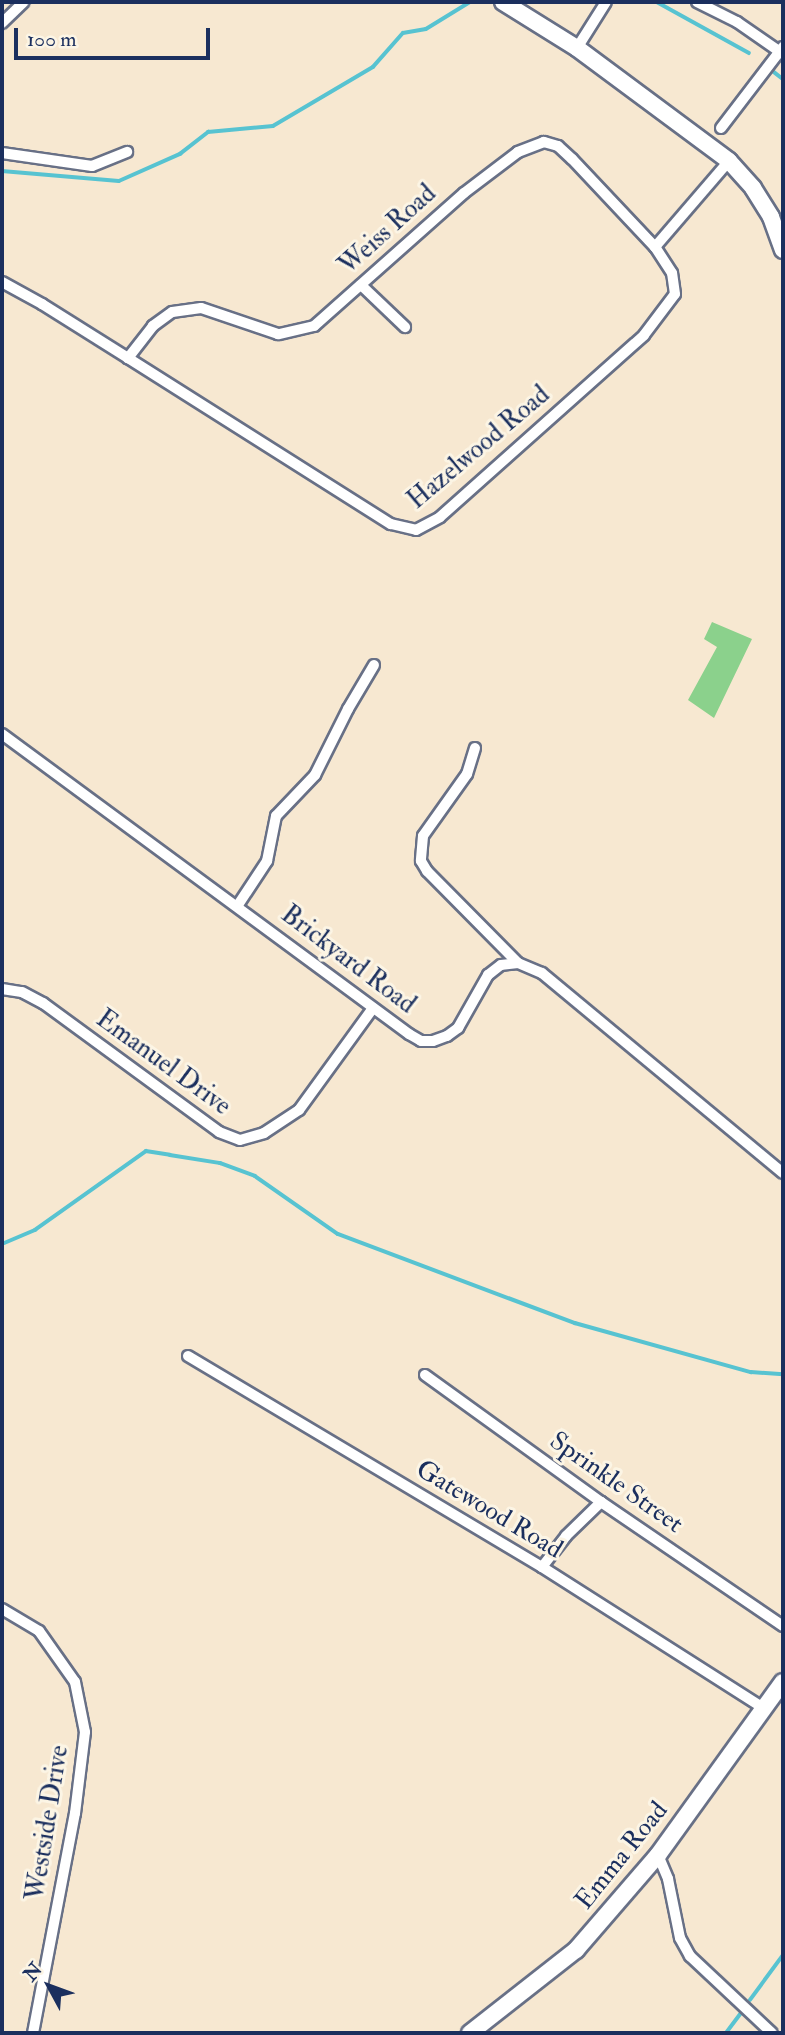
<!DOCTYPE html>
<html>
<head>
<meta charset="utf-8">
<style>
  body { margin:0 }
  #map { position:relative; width:785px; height:2035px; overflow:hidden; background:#f7e8d1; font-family:"IM FELL Double Pica",serif }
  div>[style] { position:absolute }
  .green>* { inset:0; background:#8bd18c }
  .stream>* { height:3.5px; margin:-1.75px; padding:0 1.75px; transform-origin:1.75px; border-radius:1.75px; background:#57c3d1 }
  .roads { filter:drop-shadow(2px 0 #687086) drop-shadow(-2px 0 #687086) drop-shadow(0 2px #687086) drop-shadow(0 -2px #687086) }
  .street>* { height:10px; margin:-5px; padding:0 5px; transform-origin:5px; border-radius:5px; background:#fff }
  .secondary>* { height:16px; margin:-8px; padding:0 8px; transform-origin:8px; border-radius:8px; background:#fff }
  span { translate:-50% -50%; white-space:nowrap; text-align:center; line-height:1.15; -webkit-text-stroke:6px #fcf5e5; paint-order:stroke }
  .street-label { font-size:26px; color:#1b2f5e }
  .frame { position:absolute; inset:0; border:4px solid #1b2f5e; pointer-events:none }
  .north { position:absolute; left:14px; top:1951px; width:70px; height:70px; -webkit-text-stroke:5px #fcf5e5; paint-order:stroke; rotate:311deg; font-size:19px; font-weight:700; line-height:28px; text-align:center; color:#1b2f5e }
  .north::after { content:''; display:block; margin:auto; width:24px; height:32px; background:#1b2f5e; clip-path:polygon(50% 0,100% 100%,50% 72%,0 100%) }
  .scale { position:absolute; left:14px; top:28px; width:196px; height:32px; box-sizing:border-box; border:4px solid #1b2f5e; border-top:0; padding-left:9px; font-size:21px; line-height:24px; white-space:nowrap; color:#1b2f5e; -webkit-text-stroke:5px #fcf5e5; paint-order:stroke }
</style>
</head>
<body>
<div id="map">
  <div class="green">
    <div style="clip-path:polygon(712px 622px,752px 639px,714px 718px,688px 700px,717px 647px,704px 639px)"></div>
  </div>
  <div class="stream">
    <div style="left:657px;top:2px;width:105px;rotate:29deg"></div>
    <div style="left:774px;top:72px;width:11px;rotate:38deg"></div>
    <div style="left:2px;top:171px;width:117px;rotate:4.9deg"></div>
    <div style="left:119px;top:181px;width:67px;rotate:-23.9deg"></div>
    <div style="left:180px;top:154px;width:36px;rotate:-38deg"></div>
    <div style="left:208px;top:132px;width:65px;rotate:-5.3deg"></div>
    <div style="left:273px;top:126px;width:116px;rotate:-30.5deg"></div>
    <div style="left:373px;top:67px;width:45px;rotate:-48.6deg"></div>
    <div style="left:403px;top:33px;width:23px;rotate:-10deg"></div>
    <div style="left:426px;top:29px;width:52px;rotate:-31.5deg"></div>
    <div style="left:2px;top:1244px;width:36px;rotate:-23deg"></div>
    <div style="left:35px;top:1230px;width:136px;rotate:-35.4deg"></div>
    <div style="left:146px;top:1151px;width:24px;rotate:9deg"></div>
    <div style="left:170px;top:1155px;width:51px;rotate:9.1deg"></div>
    <div style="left:220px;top:1163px;width:37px;rotate:20deg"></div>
    <div style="left:255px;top:1176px;width:101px;rotate:34.9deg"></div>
    <div style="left:338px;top:1234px;width:253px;rotate:20.6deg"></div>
    <div style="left:575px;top:1323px;width:183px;rotate:15.6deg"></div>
    <div style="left:751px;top:1372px;width:32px;rotate:4deg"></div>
    <div style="left:750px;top:2000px;width:56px;rotate:-53.7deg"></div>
    <div style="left:726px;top:2033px;width:25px;rotate:-53deg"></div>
  </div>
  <div class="roads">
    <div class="street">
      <div style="left:697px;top:2px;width:45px;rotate:26.6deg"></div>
      <div style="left:737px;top:22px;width:56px;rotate:34.8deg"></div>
      <div style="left:2px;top:23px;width:30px;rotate:-44deg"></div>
      <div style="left:577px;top:48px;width:54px;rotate:-57.8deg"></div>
      <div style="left:721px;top:128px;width:102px;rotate:-52.6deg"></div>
      <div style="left:2px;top:153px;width:91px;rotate:8.2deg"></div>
      <div style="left:92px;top:166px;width:38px;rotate:-22deg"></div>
      <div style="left:655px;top:247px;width:113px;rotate:-49.3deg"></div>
      <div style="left:2px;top:282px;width:46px;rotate:28.8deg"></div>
      <div style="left:42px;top:304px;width:102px;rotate:32.1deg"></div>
      <div style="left:128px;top:358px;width:311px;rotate:32.3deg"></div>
      <div style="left:391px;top:524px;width:26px;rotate:13deg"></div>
      <div style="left:416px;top:530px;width:27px;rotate:-28deg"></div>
      <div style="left:440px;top:517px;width:273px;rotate:-41.7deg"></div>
      <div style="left:644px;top:335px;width:51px;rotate:-52.9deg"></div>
      <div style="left:675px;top:294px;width:21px;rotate:-98deg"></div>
      <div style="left:672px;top:273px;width:31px;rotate:-123deg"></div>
      <div style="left:655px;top:247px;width:121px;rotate:-133.3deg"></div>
      <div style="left:572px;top:159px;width:19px;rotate:-137deg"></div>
      <div style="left:558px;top:146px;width:15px;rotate:-164deg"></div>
      <div style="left:544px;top:142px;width:28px;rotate:159deg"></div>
      <div style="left:518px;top:152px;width:68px;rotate:142.8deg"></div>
      <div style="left:464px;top:193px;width:200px;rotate:138.4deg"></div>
      <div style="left:314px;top:326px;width:37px;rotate:167deg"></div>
      <div style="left:278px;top:334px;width:81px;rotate:-161.3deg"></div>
      <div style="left:201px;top:308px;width:29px;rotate:172deg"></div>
      <div style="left:172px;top:312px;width:24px;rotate:144deg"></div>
      <div style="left:153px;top:326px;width:41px;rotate:128deg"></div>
      <div style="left:361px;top:285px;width:61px;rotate:43.7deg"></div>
      <div style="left:2px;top:734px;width:506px;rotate:36.39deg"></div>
      <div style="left:409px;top:1034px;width:14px;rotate:30deg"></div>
      <div style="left:421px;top:1041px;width:12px"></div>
      <div style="left:433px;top:1041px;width:15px;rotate:-20deg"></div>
      <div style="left:447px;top:1036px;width:14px;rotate:-36deg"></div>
      <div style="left:458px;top:1028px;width:61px;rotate:-60.5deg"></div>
      <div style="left:488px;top:975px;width:16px;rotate:-38deg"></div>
      <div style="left:501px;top:965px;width:17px;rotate:-7deg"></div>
      <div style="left:518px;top:963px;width:26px;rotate:23deg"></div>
      <div style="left:542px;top:973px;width:313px;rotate:39.7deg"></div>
      <div style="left:475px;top:748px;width:27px;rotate:107deg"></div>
      <div style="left:467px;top:774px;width:76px;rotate:125.4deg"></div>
      <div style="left:423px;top:836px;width:25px;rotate:95deg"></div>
      <div style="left:421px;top:861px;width:12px;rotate:59deg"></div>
      <div style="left:427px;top:871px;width:129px;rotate:45.3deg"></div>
      <div style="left:238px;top:905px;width:53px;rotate:-56.6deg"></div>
      <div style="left:267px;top:861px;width:46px;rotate:-78.7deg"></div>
      <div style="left:276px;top:816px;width:57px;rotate:-46.4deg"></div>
      <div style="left:315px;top:775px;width:74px;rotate:-63.4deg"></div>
      <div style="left:348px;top:709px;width:51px;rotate:-59.4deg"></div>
      <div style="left:2px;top:989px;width:20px;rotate:9deg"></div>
      <div style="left:22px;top:992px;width:24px;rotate:28deg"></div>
      <div style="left:43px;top:1003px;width:218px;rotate:36.2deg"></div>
      <div style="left:219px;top:1132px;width:22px;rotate:21deg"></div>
      <div style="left:240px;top:1140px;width:25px;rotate:-16deg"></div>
      <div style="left:264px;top:1133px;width:42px;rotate:-33.3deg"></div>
      <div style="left:299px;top:1110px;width:126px;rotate:-54deg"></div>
      <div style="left:188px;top:1356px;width:412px;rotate:30.8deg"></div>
      <div style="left:542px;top:1567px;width:262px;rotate:32.5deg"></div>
      <div style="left:425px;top:1375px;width:217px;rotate:35.8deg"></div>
      <div style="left:601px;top:1502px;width:220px;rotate:34.3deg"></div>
      <div style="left:542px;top:1567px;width:39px;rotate:-52deg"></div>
      <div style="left:566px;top:1536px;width:49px;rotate:-44.2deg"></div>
      <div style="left:2px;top:1609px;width:43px;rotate:30.7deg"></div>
      <div style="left:39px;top:1631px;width:62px;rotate:54.8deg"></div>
      <div style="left:75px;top:1682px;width:51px;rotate:78.7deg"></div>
      <div style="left:85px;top:1732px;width:82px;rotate:97deg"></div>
      <div style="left:75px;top:1813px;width:224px;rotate:100.8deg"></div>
      <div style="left:658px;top:1855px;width:26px;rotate:67deg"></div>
      <div style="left:668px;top:1879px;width:60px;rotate:78.5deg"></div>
      <div style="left:680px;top:1938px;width:21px;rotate:61deg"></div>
      <div style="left:690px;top:1956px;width:112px;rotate:43.2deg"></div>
    </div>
    <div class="secondary">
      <div style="left:503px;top:2px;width:87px;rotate:31.9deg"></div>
      <div style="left:577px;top:48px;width:189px;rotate:36.6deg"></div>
      <div style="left:729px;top:161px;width:36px;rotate:48deg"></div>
      <div style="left:753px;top:188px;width:34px;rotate:58deg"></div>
      <div style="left:771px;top:217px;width:35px;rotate:70deg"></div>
      <div style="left:470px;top:2033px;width:135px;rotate:-38.1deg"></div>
      <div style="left:576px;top:1950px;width:125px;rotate:-49.2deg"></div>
      <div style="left:658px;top:1855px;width:213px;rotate:-54.2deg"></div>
    </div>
  </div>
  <div class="street-label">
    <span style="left:388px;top:230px;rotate:-42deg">Weiss Road</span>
    <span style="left:479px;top:448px;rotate:-40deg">Hazelwood Road</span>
    <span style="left:348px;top:960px;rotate:37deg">Brickyard Road</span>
    <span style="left:163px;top:1063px;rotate:36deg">Emanuel Drive</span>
    <span style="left:616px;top:1483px;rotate:35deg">Sprinkle Street</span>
    <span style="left:489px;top:1510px;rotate:31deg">Gatewood Road</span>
    <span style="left:48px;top:1823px;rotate:-81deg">Westside Drive</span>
    <span style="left:622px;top:1856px;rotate:-51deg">Emma Road</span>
  </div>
  <div class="frame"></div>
  <div class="north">N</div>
  <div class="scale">100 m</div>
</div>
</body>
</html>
